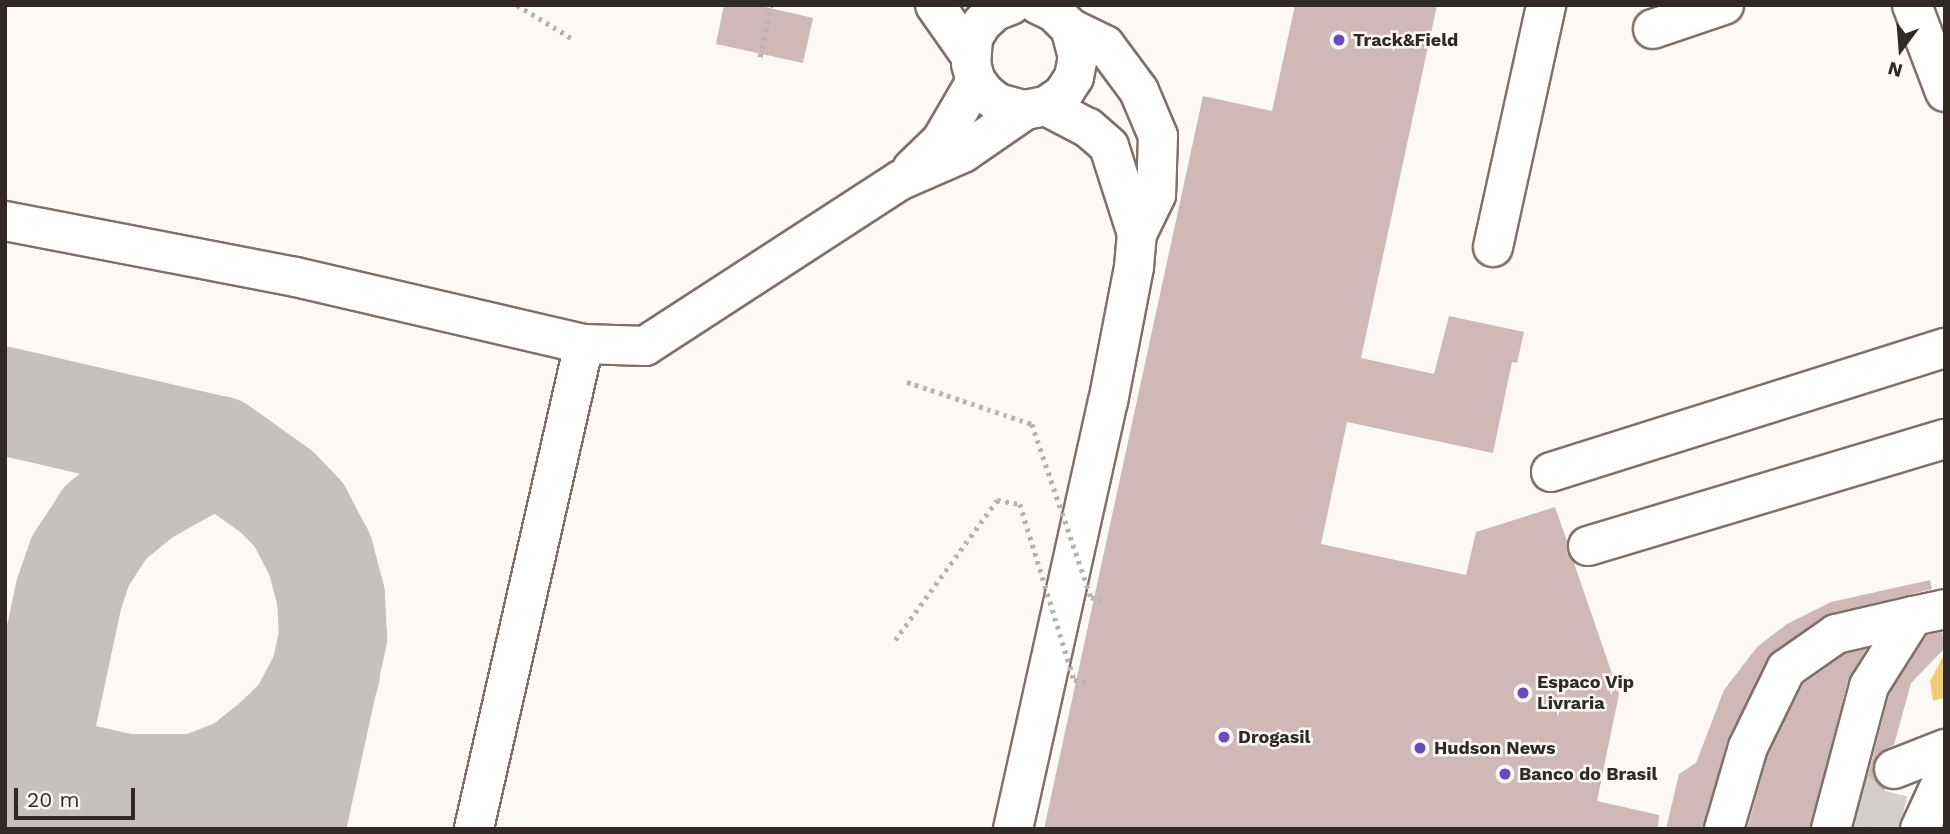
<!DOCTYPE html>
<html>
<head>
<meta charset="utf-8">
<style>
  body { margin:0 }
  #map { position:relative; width:1950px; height:834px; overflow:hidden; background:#fcf8f6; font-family:"Work Sans",sans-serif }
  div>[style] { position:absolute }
  .green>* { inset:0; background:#efcc76 }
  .taxiway>* { height:108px; margin:-54px; padding:0 54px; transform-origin:54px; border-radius:54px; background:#c6c1be }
  .building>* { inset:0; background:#cfb8b7 }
  .minor-tunnel>* { height:38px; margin-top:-19px; transform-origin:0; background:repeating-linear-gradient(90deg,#d3cfcc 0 38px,transparent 0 57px) }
  .path>* { height:4.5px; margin-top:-2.25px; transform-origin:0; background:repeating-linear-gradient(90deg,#b8b3b0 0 3.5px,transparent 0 8.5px) }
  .roads { filter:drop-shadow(2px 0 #827068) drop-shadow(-2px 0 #827068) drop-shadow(0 2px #827068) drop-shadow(0 -2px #827068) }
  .minor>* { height:38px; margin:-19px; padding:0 19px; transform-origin:19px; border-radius:19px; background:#fff }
  .major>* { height:38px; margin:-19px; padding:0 19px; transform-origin:19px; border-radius:19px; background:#fff }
  .path-bridge>* { height:4.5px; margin-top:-2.25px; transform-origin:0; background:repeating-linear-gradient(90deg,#b8b3b0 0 3.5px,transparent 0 8.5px) }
  .dots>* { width:19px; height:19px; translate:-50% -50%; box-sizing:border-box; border:4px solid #fcf8f6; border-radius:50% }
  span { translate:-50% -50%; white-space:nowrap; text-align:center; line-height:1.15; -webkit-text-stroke:5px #fcf8f6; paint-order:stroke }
  .poi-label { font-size:18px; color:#302925; font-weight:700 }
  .left { translate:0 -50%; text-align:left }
  .frame { position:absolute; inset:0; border:7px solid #302925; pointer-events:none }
  .north { position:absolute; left:1866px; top:14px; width:70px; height:70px; -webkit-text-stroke:5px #fcf8f6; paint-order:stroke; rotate:196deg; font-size:19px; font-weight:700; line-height:28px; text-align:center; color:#302925 }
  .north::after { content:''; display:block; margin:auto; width:24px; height:32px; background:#302925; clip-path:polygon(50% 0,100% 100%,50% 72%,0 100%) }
  .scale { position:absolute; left:14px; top:788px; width:121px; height:32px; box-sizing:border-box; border:4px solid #302925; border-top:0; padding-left:9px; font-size:21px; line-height:24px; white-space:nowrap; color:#302925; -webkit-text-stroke:5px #fcf8f6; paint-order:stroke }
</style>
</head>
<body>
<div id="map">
  <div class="green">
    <div style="clip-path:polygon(1945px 653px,1945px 697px,1933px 701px,1930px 681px)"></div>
  </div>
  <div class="taxiway">
    <div style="left:5px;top:401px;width:219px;rotate:13deg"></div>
    <div style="left:218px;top:450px;width:72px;rotate:35.4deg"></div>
    <div style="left:277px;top:492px;width:32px;rotate:46deg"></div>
    <div style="left:299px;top:515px;width:45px;rotate:62.3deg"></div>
    <div style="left:320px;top:555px;width:43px;rotate:75.3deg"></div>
    <div style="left:331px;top:597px;width:40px;rotate:87.1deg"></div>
    <div style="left:333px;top:637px;width:197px;rotate:102.3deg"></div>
    <div style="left:5px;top:761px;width:123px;rotate:12.7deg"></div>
    <div style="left:125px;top:788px;width:72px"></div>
    <div style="left:197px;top:788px;width:47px;rotate:-21.1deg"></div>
    <div style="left:241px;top:771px;width:43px;rotate:-38.5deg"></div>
    <div style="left:275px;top:744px;width:37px;rotate:-44deg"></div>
    <div style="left:302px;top:718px;width:51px;rotate:-61.9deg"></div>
    <div style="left:19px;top:829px;width:240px;rotate:-78deg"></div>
    <div style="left:69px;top:594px;width:36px;rotate:-71deg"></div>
    <div style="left:81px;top:560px;width:44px;rotate:-57deg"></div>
    <div style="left:105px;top:523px;width:47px;rotate:-39.8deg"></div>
    <div style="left:141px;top:493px;width:88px;rotate:-29.2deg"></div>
  </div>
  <div class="building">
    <div style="clip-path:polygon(724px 5px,756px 5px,813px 18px,803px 63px,716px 44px)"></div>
    <div style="clip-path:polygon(1295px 5px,1437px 5px,1361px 358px,1434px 374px,1449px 316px,1524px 332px,1517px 363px,1512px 362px,1493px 453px,1347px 422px,1321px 544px,1466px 575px,1476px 532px,1555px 507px,1567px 541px,1567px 553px,1574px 563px,1619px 694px,1597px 801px,1659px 815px,1658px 829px,1044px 829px,1203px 96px,1272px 111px)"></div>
    <div style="clip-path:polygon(1930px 580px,1932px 589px,1824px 616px,1773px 652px,1728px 738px,1703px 829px,1666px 829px,1679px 774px,1696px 763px,1724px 690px,1757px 647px,1787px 624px,1831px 602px)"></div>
    <div style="clip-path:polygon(1942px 632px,1945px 648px,1911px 683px,1894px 745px,1877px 755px,1873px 765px,1874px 778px,1885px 788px,1877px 829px,1854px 829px,1889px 695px,1927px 635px)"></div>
    <div style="clip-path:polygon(1866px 649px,1848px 680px,1810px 829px,1747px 829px,1768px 755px,1803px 684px,1845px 654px)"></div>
  </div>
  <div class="minor-tunnel">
    <div style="left:1847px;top:829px;width:17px;rotate:-77deg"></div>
    <div style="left:1851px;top:812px;width:61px;rotate:-45deg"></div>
    <div style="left:1880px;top:829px;width:62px;rotate:-76.9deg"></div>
  </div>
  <div class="path">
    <div style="left:517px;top:5px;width:66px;rotate:31.3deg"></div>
    <div style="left:760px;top:57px;width:53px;rotate:-78.1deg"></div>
  </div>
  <div class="roads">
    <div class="minor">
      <div style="left:935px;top:5px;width:61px;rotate:55deg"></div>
      <div style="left:1011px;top:5px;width:17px;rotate:159deg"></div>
      <div style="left:995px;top:11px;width:18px;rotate:137deg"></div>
      <div style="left:982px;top:23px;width:17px;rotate:121deg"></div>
      <div style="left:973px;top:38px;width:26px;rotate:94deg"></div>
      <div style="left:971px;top:64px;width:18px;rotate:74deg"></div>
      <div style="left:976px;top:81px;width:15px;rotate:53deg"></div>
      <div style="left:985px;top:93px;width:16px;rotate:38deg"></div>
      <div style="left:998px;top:103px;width:28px;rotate:15deg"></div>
      <div style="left:1025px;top:110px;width:21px;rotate:-11deg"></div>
      <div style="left:1046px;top:106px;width:21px;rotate:-35deg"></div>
      <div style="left:1063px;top:94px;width:20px;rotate:-57deg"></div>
      <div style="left:1074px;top:77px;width:20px;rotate:-79deg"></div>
      <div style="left:1078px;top:57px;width:30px;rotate:-105deg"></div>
      <div style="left:1070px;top:28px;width:23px;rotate:-135deg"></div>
      <div style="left:1054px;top:12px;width:17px;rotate:-155deg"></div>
      <div style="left:1912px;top:5px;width:93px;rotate:69.2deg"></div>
      <div style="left:1070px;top:28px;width:39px;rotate:26deg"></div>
      <div style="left:1105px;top:45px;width:57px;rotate:53.5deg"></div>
      <div style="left:1139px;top:91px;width:49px;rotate:67.1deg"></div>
      <div style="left:1158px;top:136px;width:59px;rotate:91.9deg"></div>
      <div style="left:1156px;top:195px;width:43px;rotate:116deg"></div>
      <div style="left:1653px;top:29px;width:75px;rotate:-18.7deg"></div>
      <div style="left:912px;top:169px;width:40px;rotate:-44deg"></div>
      <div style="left:941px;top:141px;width:69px;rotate:-59.7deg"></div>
      <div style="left:5px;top:221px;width:296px;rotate:10.9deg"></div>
      <div style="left:296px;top:277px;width:296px;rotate:13.1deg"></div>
      <div style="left:584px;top:344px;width:497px;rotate:102.8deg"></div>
      <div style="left:1493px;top:247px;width:248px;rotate:-77.6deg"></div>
      <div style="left:584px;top:344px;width:61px;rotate:1.9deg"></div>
      <div style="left:645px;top:346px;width:305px;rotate:-33deg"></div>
      <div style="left:901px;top:180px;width:68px;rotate:-23.5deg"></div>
      <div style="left:963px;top:153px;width:75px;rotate:-34.7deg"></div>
      <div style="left:1551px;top:472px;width:413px;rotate:-17.5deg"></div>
      <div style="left:1588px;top:546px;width:373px;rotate:-16.7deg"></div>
      <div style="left:1894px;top:769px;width:55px;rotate:-21.4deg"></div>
      <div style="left:1013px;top:829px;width:437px;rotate:-77.5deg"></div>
      <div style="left:1108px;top:402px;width:137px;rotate:-79.1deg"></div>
      <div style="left:1134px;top:267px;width:33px;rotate:-85deg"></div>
      <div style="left:1137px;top:234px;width:92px;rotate:-107.7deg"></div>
      <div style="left:1109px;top:146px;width:28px;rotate:-139deg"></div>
      <div style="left:1088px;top:128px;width:47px;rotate:-152.4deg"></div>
      <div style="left:1724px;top:829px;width:85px;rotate:-73.7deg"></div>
      <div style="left:1748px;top:747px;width:87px;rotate:-64deg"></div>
      <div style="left:1786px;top:669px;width:61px;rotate:-35deg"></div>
      <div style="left:1836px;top:634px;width:79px;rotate:-13.2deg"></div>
      <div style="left:1831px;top:829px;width:148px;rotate:-75.1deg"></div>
      <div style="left:1869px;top:686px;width:83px;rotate:-57.8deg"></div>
      <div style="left:1913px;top:616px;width:33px;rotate:-12deg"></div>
    </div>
    <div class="major">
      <div style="left:1920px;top:829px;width:60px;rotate:-65.2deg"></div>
    </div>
  </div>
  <div class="path-bridge">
    <div style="left:907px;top:382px;width:132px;rotate:18.6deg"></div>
    <div style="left:1032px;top:424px;width:183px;rotate:71.2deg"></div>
    <div style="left:1091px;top:597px;width:17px;rotate:17deg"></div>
    <div style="left:895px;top:640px;width:173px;rotate:-53.9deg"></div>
    <div style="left:997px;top:500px;width:23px;rotate:10deg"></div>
    <div style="left:1020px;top:504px;width:184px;rotate:72.9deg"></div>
    <div style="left:1074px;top:680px;width:14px;rotate:8deg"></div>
  </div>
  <div class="dots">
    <div style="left:1339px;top:40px;background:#6c49c2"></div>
    <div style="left:1523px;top:693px;background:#6c49c2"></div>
    <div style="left:1224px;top:737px;background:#6c49c2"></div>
    <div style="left:1420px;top:748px;background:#6c49c2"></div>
    <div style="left:1505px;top:774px;background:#6c49c2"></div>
  </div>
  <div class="poi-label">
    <span class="left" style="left:1353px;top:40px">Track&amp;Field</span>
    <span class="left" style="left:1537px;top:693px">Espaco Vip<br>Livraria</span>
    <span class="left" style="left:1238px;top:737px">Drogasil</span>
    <span class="left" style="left:1434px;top:748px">Hudson News</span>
    <span class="left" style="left:1519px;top:774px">Banco do Brasil</span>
  </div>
  <div class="frame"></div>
  <div class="north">N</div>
  <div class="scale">20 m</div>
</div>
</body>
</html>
